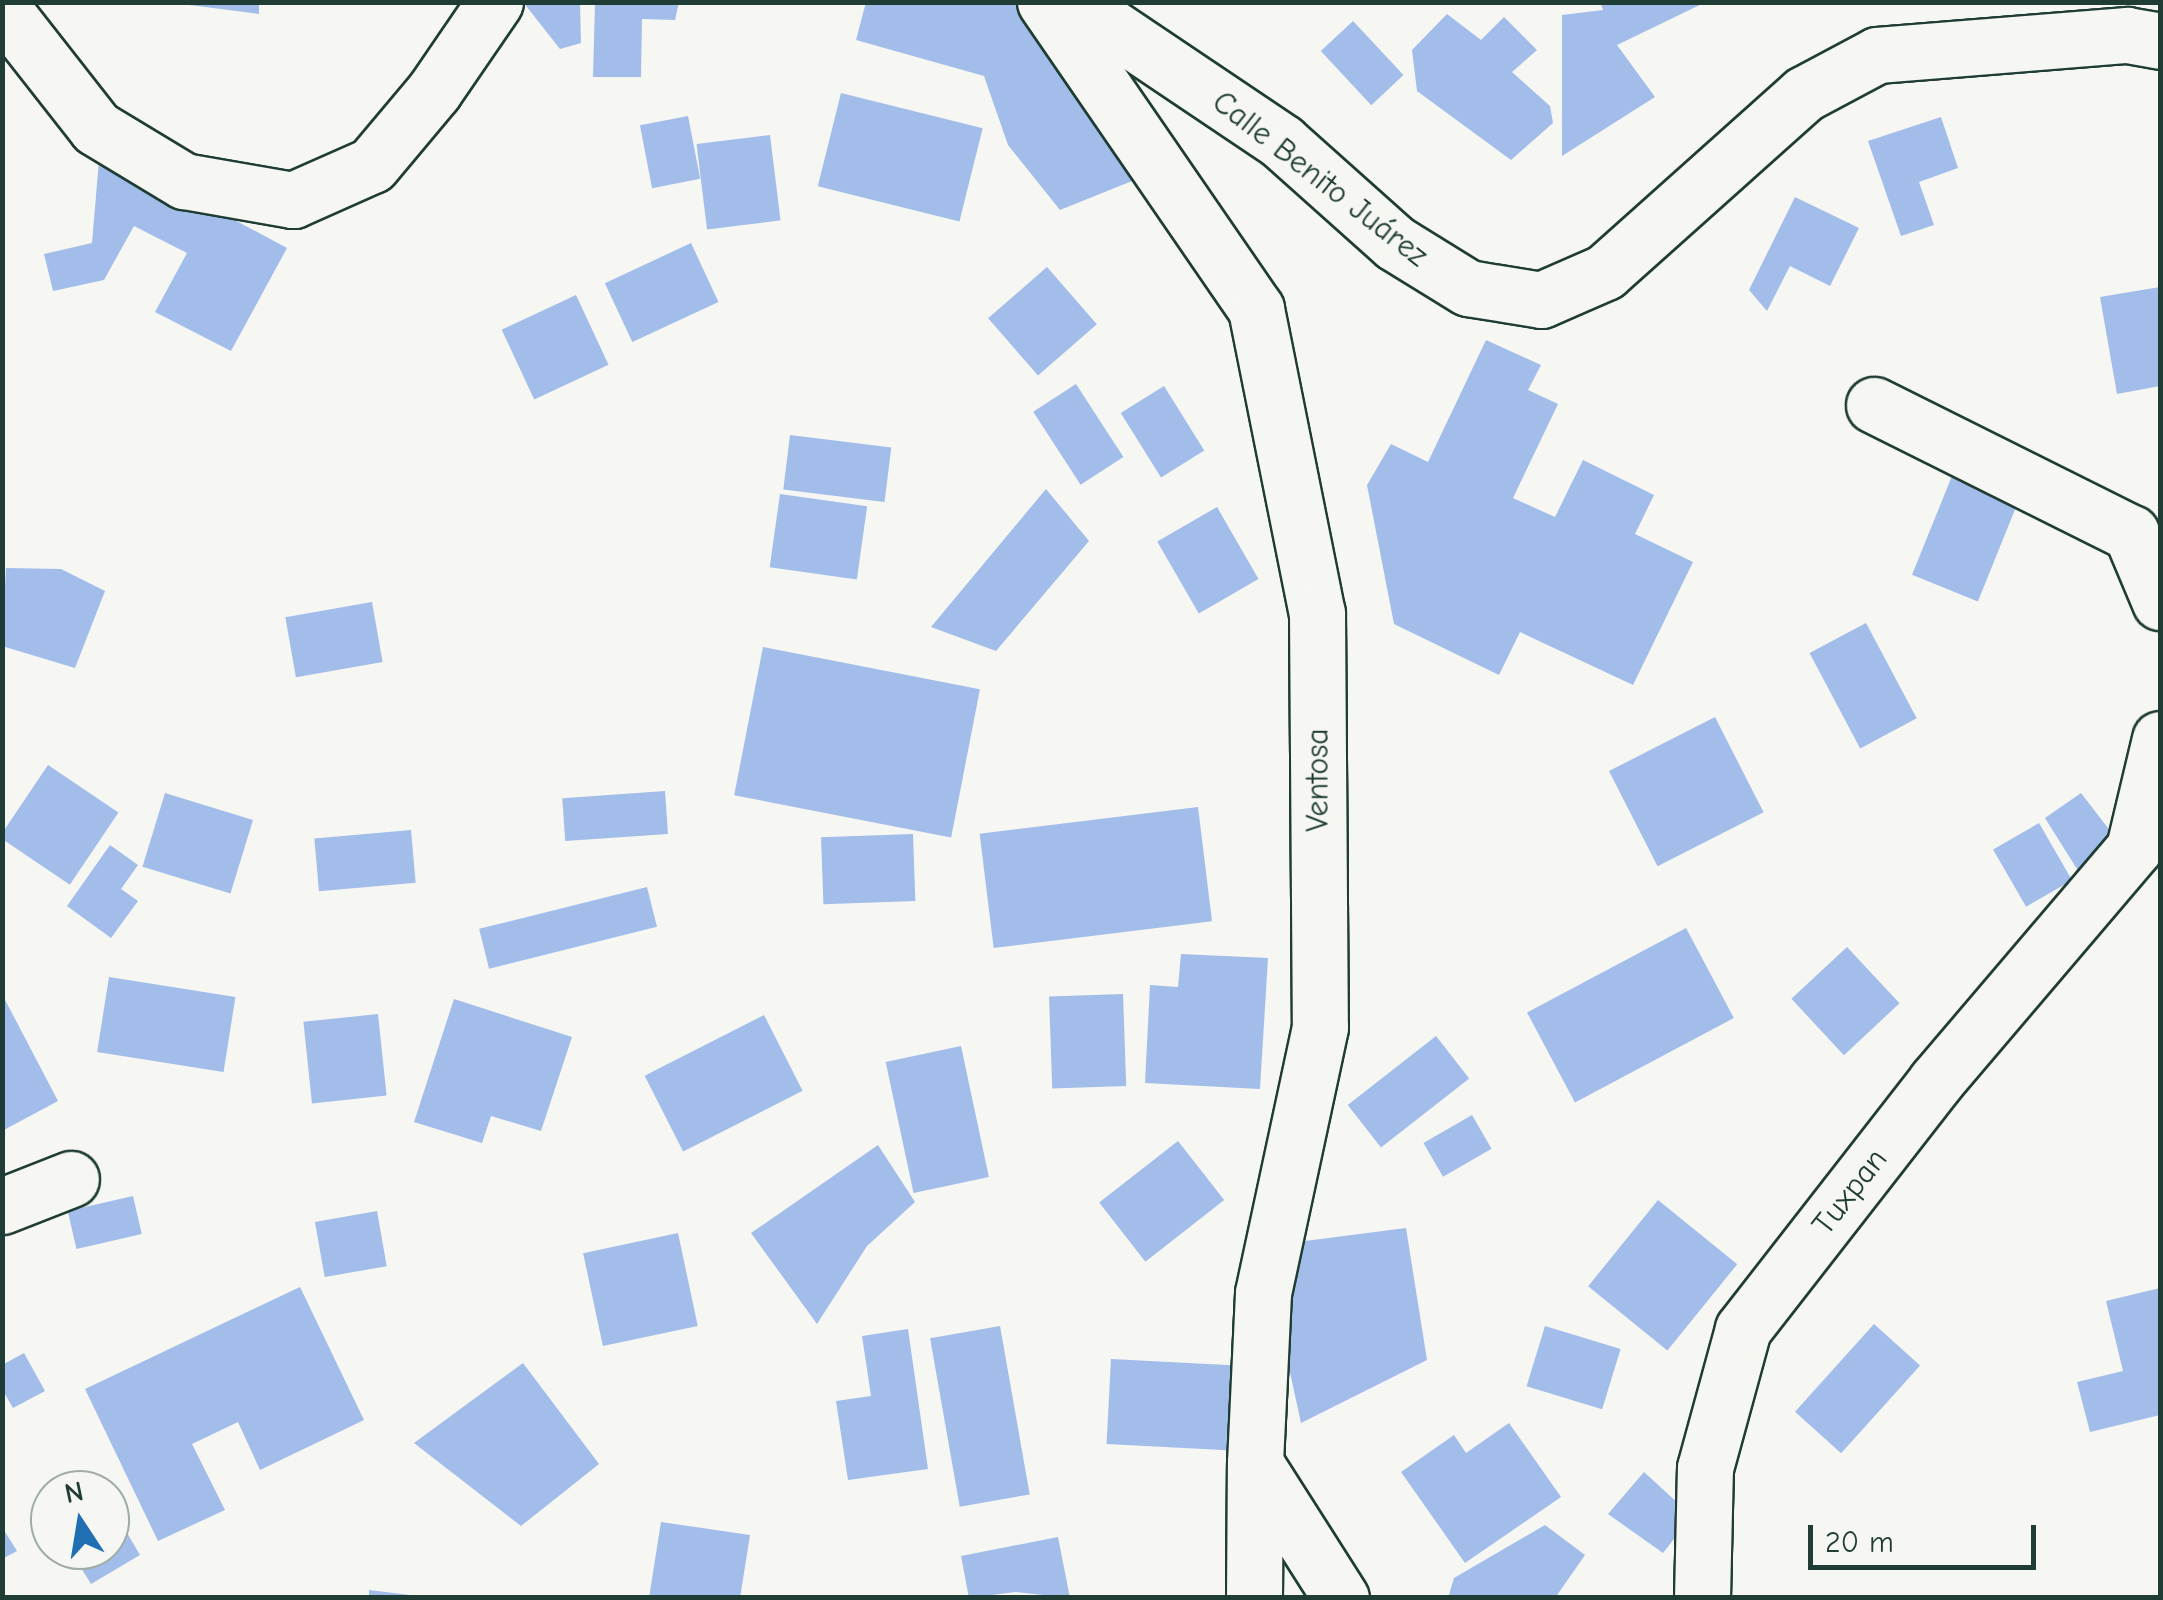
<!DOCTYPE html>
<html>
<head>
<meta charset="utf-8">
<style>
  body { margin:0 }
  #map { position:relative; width:2163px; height:1600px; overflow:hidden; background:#f6f6f2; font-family:"Comic Neue",sans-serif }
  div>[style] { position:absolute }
  .building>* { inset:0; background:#a2bdea; transform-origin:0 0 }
  .roads { filter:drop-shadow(2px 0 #1f3d34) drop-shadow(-2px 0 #1f3d34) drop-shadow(0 2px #1f3d34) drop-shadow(0 -2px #1f3d34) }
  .street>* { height:55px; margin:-27.5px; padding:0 27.5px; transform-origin:27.5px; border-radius:27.5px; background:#f6f6f2 }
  span { translate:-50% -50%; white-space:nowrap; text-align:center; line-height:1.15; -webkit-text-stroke:10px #f6f6f2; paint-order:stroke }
  .street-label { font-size:32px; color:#1f3d34 }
  .frame { position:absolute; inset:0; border:5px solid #1f3d34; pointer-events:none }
  .north { position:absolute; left:30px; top:1470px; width:100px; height:100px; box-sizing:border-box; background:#f6f6f2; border:2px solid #a0aca6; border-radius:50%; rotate:348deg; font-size:28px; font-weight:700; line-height:40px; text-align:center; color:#1f3d34 }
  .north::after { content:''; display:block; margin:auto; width:35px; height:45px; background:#1f6fb2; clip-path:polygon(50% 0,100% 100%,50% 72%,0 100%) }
  .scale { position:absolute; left:1808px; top:1525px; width:228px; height:45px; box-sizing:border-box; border:5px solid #1f3d34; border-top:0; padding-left:12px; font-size:30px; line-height:35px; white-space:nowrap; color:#1f3d34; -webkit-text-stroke:8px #f6f6f2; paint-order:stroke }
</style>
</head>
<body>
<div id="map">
  <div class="building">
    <div style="clip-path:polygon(166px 2px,259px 2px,259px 14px)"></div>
    <div style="clip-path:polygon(523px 2px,580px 2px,581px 43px,560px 49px)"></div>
    <div style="clip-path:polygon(595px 2px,679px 2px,675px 20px,642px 19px,641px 77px,593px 77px)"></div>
    <div style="clip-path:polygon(866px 2px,1018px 2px,1137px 179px,1060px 210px,1008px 145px,984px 76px,856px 40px)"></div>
    <div style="clip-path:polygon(1600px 2px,1706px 2px,1617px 45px,1655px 97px,1562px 156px,1562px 15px,1603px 10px)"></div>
    <div style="clip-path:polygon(1447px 14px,1481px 40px,1504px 17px,1537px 50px,1512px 72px,1550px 106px,1553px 123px,1511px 160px,1417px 91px,1412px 50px)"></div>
    <div style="left:1353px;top:21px;width:74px;height:44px;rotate:47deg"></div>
    <div style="left:841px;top:93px;width:146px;height:96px;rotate:14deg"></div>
    <div style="left:688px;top:116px;width:64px;height:49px;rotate:79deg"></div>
    <div style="clip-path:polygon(1941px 117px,1958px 168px,1919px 182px,1934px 225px,1901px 236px,1868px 141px)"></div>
    <div style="left:770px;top:135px;width:86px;height:74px;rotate:83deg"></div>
    <div style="clip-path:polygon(100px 148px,287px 248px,231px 351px,155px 312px,187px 253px,134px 226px,104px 280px,53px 291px,44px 254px,92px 243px)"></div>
    <div style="clip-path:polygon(1795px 197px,1859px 228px,1830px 286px,1790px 266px,1767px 311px,1749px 290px)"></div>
    <div style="left:691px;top:243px;width:65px;height:95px;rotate:65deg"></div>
    <div style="left:1047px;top:267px;width:76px;height:78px;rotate:49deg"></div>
    <div style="clip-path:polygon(2160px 287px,2160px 386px,2117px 394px,2100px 297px)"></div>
    <div style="left:576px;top:295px;width:77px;height:82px;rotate:65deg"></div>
    <div style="clip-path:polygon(1486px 340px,1541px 365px,1528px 390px,1558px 404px,1513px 498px,1555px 517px,1583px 460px,1654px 495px,1635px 534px,1693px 562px,1633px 685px,1520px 632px,1499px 675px,1394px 624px,1367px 485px,1391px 444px,1428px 462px)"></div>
    <div style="left:1076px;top:384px;width:87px;height:51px;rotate:57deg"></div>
    <div style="left:1164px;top:386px;width:76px;height:51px;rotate:58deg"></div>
    <div style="left:790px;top:435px;width:102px;height:55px;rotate:7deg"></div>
    <div style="left:1954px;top:471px;width:71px;height:112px;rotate:22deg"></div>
    <div style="clip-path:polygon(1046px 489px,1089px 541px,996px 651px,931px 627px)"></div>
    <div style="left:780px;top:494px;width:88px;height:74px;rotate:8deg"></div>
    <div style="left:1217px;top:507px;width:83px;height:69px;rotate:60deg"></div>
    <div style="clip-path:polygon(6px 568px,61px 569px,105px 591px,75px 668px,2px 646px)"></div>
    <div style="left:372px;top:602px;width:61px;height:88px;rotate:80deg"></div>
    <div style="left:1866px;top:623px;width:108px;height:64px;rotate:62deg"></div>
    <div style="left:763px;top:647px;width:221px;height:151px;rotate:11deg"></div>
    <div style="left:1715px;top:717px;width:107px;height:119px;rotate:63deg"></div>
    <div style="left:48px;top:765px;width:85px;height:87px;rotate:34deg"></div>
    <div style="left:665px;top:791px;width:43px;height:103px;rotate:86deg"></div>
    <div style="left:165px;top:793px;width:92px;height:77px;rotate:17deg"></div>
    <div style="clip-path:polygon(2081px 793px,2118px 841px,2082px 877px,2045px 818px)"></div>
    <div style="left:1198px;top:807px;width:115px;height:220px;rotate:83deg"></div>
    <div style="left:2039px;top:823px;width:66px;height:53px;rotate:60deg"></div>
    <div style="left:411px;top:830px;width:53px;height:97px;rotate:85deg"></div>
    <div style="left:913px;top:834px;width:67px;height:92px;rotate:88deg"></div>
    <div style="clip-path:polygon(110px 845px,138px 865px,121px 889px,138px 901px,111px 938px,67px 906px)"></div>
    <div style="left:647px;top:887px;width:41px;height:173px;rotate:76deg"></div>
    <div style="left:1686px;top:928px;width:102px;height:180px;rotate:62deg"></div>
    <div style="left:1847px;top:947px;width:77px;height:76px;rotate:47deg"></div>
    <div style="clip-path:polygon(1181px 954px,1268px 958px,1260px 1089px,1145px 1083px,1150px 985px,1178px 987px)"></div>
    <div style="left:109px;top:977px;width:128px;height:76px;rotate:9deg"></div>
    <div style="clip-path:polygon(2px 994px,58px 1101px,2px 1131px)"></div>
    <div style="left:1123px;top:994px;width:92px;height:74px;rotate:88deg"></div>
    <div style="clip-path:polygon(454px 999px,572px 1037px,541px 1131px,491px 1116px,482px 1143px,414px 1122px)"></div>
    <div style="left:378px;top:1014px;width:82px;height:75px;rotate:84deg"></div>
    <div style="left:764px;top:1015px;width:85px;height:134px;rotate:63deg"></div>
    <div style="left:1436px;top:1036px;width:54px;height:112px;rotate:52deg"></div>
    <div style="left:961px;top:1046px;width:134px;height:77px;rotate:78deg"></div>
    <div style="left:1472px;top:1115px;width:39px;height:56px;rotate:60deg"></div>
    <div style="left:1178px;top:1141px;width:75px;height:100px;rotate:52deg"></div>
    <div style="clip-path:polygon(878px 1145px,915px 1202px,867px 1246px,817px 1324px,751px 1233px)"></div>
    <div style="left:133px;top:1196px;width:39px;height:67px;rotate:77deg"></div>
    <div style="left:1658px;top:1200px;width:102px;height:111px;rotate:39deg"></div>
    <div style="left:377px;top:1211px;width:56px;height:63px;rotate:80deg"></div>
    <div style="clip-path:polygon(1406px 1228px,1427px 1360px,1301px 1423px,1275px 1303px,1305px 1241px)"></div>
    <div style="left:678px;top:1233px;width:95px;height:97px;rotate:78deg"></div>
    <div style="clip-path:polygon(300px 1287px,364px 1420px,260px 1470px,238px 1422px,192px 1444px,225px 1510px,158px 1541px,85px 1389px)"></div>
    <div style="clip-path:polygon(2160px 1288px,2160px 1415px,2090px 1432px,2077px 1382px,2123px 1371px,2106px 1301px)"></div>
    <div style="left:1874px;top:1324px;width:62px;height:118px;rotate:42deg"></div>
    <div style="left:1000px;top:1326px;width:171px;height:71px;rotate:80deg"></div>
    <div style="left:1545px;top:1326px;width:79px;height:63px;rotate:17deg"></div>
    <div style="clip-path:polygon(908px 1329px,928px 1469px,848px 1480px,836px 1401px,871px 1396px,862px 1336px)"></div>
    <div style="clip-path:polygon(24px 1353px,45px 1391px,13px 1408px,2px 1389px,2px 1365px)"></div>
    <div style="left:1111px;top:1359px;width:121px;height:85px;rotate:3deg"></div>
    <div style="clip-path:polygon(523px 1363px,599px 1464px,521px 1526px,414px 1443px)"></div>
    <div style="clip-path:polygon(1509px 1423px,1561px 1497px,1465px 1563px,1401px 1472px,1454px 1435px,1466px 1453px)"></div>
    <div style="clip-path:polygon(1644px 1472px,1692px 1516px,1663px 1553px,1608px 1514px)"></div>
    <div style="clip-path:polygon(110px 1504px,140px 1555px,91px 1584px,70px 1550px,110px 1550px)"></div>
    <div style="clip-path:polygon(661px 1522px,750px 1535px,740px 1598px,649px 1598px)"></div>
    <div style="clip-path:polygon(1545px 1525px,1585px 1555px,1555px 1598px,1448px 1598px,1454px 1578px)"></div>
    <div style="clip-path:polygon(2px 1527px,17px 1551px,2px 1559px)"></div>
    <div style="clip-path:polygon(1058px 1537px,1070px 1598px,1015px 1592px,969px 1598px,961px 1556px)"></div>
    <div style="clip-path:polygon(369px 1590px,410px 1595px,410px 1598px,369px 1598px)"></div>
  </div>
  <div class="roads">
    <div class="street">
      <div style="left:1045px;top:2px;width:373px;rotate:55.5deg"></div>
      <div style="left:1256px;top:309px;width:310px;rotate:78.7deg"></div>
      <div style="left:1317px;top:613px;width:414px;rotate:89.6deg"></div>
      <div style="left:1320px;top:1027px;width:272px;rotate:102.1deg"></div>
      <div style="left:1263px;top:1293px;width:170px;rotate:92.7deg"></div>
      <div style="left:1255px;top:1463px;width:160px;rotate:57.5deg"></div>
      <div style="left:1074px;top:2px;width:251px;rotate:33.9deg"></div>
      <div style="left:1282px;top:142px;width:152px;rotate:41.8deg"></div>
      <div style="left:1395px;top:243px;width:86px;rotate:31.7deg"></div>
      <div style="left:1468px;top:288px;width:74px;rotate:9.3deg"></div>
      <div style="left:1541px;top:300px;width:70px;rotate:-23.6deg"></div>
      <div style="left:1605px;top:272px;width:267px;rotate:-41.8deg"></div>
      <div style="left:1804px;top:94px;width:83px;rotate:-28.1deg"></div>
      <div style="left:1877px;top:55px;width:251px;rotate:-4.6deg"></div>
      <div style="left:2127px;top:35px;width:34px;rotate:10deg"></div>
      <div style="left:2px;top:8px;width:152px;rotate:51.9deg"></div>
      <div style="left:96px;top:128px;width:103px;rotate:31.1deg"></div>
      <div style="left:184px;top:181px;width:111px;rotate:9.9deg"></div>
      <div style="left:293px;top:200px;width:86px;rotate:-23.9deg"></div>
      <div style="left:372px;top:165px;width:97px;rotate:-50deg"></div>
      <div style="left:434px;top:91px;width:108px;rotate:-55.6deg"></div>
      <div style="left:1874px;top:405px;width:287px;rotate:26.5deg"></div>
      <div style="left:2131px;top:533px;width:75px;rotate:67.2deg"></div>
      <div style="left:2px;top:1206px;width:74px;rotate:-21.4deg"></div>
      <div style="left:1254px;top:1598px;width:135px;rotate:-89.6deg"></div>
      <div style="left:1702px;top:1598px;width:130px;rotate:-88.7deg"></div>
      <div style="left:1705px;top:1468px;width:144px;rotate:-74.7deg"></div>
      <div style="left:1743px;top:1329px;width:314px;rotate:-52.1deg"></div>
      <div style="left:1936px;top:1081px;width:306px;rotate:-49.6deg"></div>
      <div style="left:2134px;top:848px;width:112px;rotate:-76.6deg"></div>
    </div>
  </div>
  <div class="street-label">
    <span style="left:1320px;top:179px;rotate:38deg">Calle Benito Juárez</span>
    <span style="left:1318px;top:780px;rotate:-90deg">Ventosa</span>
    <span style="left:1850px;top:1192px;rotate:-52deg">Tuxpan</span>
  </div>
  <div class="frame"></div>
  <div class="north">N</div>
  <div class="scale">20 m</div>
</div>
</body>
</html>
